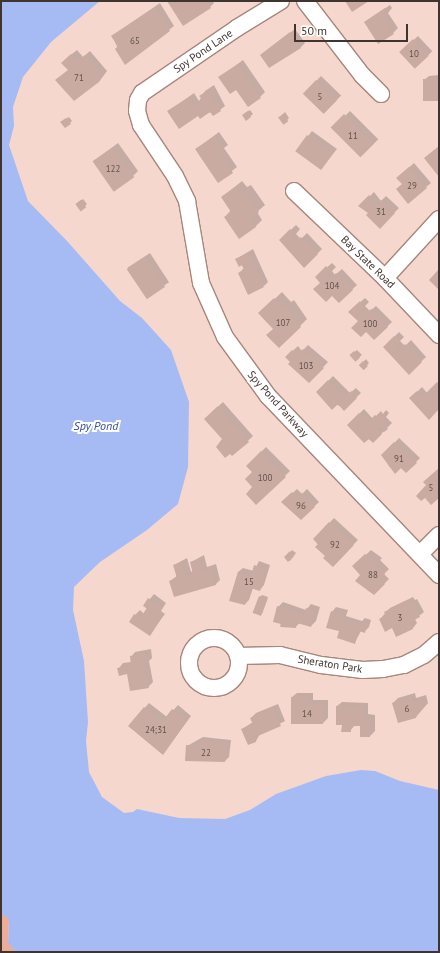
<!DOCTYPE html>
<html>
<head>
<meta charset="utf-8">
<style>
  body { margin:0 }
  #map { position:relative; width:440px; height:953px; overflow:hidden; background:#f6d7cd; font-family:"PT Sans",sans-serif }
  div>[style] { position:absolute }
  .green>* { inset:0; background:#edac97 }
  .water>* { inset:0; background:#a6bbf4 }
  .shadow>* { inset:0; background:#0003; transform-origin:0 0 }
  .building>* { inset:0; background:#c9aba1; transform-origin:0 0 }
  .roads { filter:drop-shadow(1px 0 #a4877e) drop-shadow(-1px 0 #a4877e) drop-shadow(0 1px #a4877e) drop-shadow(0 -1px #a4877e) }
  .minor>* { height:16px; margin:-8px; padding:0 8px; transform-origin:8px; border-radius:8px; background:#fff }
  .minor>.ring { margin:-8px; padding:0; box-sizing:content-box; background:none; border:16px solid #fff; border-radius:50% }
  span { translate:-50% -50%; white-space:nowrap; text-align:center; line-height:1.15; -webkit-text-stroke:4px #fff; paint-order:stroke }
  .number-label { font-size:9px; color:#62524c }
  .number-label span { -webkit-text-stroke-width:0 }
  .street-label { font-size:11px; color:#403430 }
  .water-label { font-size:12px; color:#364d9f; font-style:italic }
  .frame { position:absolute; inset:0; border:2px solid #403430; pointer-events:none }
  .scale { position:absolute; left:294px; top:24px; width:114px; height:18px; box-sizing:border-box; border:2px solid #403430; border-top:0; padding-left:5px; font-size:12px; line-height:14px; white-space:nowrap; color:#403430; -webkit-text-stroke:3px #fff; paint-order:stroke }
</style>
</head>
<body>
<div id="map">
  <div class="green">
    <div style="clip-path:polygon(1px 913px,9px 919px,8px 942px,16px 952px,1px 952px)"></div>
  </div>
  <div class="water">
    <div style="clip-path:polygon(1px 1px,100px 1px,51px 42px,23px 77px,13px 107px,14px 126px,9px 145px,28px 201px,67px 241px,120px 301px,142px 318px,171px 350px,189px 402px,188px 467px,178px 504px,147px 530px,100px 562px,74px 587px,73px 610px,84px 661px,88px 722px,86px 741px,89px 772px,102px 797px,124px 813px,133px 812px,137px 809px,179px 818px,225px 819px,250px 810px,276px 794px,326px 776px,361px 770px,375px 771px,400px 781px,439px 790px,439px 952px,16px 952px,8px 943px,9px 920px,1px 913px)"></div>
  </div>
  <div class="shadow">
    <div style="clip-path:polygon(168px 1px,213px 1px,214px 3px,210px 7px)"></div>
    <div style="clip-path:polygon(160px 3px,174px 26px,125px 63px,112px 36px)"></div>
    <div style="clip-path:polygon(390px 5px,392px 8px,388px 13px,398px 28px,393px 33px,365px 22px)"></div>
    <div style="clip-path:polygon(295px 29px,305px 43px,300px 48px,261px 55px)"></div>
    <div style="left:418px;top:36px;width:21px;height:23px;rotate:47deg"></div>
    <div style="clip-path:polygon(77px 50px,83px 57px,90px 51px,107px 71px,99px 82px,69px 70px,67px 58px)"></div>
    <div style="clip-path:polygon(243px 60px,265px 92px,260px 97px,236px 89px,220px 77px)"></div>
    <div style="clip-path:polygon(439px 75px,439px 100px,424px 80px,429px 76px)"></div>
    <div style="left:321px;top:76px;width:28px;height:25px;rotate:44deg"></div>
    <div style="clip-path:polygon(214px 85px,225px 106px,220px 110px,199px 115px,169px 111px,194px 93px,199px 101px,205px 91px)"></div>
    <div style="clip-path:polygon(250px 110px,253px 114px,246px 120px,245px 113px)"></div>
    <div style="left:350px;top:111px;width:40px;height:24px;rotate:45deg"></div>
    <div style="clip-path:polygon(285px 112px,289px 118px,287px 120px,282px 115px)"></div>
    <div style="clip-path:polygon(69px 117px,72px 121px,70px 123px,64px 120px)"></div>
    <div style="clip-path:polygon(312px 131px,337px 149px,321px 169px,308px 136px)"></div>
    <div style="clip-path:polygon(219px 132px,228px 145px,224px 148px,237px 167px,218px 182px,196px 149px)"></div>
    <div style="clip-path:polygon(118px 143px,138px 171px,133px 176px,94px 161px)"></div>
    <div style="clip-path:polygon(414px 163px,431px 183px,426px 187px,403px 184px,397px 178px)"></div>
    <div style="clip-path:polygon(242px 181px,247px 187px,251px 185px,265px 205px,257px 212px,262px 220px,255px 227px,225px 217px,231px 210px,222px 197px)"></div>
    <div style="clip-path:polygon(374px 192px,381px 201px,386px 196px,399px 208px,380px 227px,370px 212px,360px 206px)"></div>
    <div style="clip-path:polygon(83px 199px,87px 204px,85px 206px,78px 202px)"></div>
    <div style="clip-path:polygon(296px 225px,300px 229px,296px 234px,301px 239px,307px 233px,322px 249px,305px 266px,280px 240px)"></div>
    <div style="clip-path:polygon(253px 249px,268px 282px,264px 286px,239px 273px,244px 268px,236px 259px)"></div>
    <div style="left:150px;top:253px;width:35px;height:27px;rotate:57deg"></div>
    <div style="clip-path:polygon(332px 263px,336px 267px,332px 271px,335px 275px,342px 269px,357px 285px,339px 302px,316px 277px)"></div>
    <div style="clip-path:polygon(282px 292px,291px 302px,294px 300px,307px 319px,279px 347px,274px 329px,260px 313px)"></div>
    <div style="clip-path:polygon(365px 298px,369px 302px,365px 306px,370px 311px,376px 306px,392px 322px,374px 339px,350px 312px)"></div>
    <div style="clip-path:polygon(399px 332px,404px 337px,400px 341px,405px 346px,411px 340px,426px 357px,409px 373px,384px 347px)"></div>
    <div style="clip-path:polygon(308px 345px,328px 362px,309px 382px,286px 357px,298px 346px,302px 351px)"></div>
    <div style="clip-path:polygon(357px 350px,362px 355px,356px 360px,351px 355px)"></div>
    <div style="clip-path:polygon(366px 359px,369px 363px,364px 368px,360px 365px)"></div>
    <div style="clip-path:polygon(333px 376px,350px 393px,356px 388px,361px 393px,344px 409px,317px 392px)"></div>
    <div style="clip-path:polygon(439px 381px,439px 408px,429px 418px,411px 398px,422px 387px,427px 393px)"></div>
    <div style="clip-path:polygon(223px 402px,253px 436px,233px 455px,210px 414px)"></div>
    <div style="clip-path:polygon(364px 409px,373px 419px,381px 411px,383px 414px,386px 410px,389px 413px,386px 417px,392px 423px,373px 442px,348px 425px)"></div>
    <div style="clip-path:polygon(399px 438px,420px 458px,406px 472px,400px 467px,395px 472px,388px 465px,391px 463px,383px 455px)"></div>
    <div style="clip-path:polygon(266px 447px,290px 471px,256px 504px,253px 472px,247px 466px)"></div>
    <div style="clip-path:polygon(297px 489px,302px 494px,307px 489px,319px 502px,301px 519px,283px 502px)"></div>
    <div style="clip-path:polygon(334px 518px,358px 540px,332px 566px,314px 539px)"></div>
    <div style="left:292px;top:550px;width:5px;height:10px;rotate:37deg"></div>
    <div style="clip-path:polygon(371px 550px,382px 558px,380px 560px,389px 569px,384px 574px,389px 579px,374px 594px,354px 566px)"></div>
    <div style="clip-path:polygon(204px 555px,207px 567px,216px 564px,220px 580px,216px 584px,175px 596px,170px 581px,177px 576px,174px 565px,187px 558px,191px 572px,193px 571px,191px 562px)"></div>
    <div style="clip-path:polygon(259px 561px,270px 565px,264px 585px,260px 590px,253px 588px,249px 600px,245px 604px,230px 600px,238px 572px,243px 568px,254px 571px)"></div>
    <div style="clip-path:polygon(154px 594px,166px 603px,161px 611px,165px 614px,149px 635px,135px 615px,140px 610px,144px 614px,147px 609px,144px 606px)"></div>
    <div style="clip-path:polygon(262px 595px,268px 597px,262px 614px,260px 597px)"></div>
    <div style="clip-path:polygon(413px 597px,415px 600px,417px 599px,424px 612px,415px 619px,417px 623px,413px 628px,397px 636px,393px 627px,380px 619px,390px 608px)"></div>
    <div style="clip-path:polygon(283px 602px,306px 610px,311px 604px,320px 607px,316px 621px,311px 626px,300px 623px,295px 627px,281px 627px,278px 607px)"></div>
    <div style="clip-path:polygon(336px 607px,348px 610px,346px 616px,362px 621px,365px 618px,371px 620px,369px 627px,364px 632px,361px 631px,355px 642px,340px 631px,332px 612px)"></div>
    <div style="clip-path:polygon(151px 649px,152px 658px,149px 661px,153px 682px,148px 687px,119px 668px,123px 663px,131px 662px,131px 657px,135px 652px)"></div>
    <div style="clip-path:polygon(297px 693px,313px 693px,313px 700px,328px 700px,328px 718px,323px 723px,292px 697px)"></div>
    <div style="clip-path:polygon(415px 693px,416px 698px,426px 695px,428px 703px,416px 717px,393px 703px,398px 698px)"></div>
    <div style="clip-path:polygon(342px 702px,368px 703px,368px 714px,375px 715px,375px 731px,370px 736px,361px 725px,355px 725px,350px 731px,343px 724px,337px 706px)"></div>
    <div style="clip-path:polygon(149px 703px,167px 717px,178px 705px,191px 716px,163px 754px,129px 726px)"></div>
    <div style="clip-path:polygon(278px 704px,285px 721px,260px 734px,256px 741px,249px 744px,242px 729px,253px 722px,251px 718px,256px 713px)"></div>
    <div style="clip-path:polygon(203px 737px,231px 740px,229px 757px,225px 761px,187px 746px)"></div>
  </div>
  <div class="building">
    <div style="clip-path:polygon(167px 1px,206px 1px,211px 8px,183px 26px)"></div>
    <div style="clip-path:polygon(345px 1px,369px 1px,352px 12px)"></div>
    <div style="clip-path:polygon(155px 7px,170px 31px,125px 65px,115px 49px,118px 46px,111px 36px)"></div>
    <div style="clip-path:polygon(385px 8px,388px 14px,383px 17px,394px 34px,378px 44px,364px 22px)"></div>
    <div style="clip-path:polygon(290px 32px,301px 48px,269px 68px,260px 55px)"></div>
    <div style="left:413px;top:39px;width:23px;height:19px;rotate:47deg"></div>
    <div style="clip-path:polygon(71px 54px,78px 61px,85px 55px,103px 76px,98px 80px,99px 82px,74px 101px,55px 80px,68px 70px,61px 63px)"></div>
    <div style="clip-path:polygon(238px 64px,261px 98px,248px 107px,236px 90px,230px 94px,218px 77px)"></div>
    <div style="left:439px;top:79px;width:22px;height:16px;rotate:90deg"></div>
    <div style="left:316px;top:80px;width:29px;height:19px;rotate:44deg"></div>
    <div style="clip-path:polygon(210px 89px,213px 95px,211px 96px,221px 111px,213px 116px,210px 112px,200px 119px,198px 116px,179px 129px,167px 111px,189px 97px,194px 105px,202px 99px,199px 96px)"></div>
    <div style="clip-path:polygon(248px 111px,251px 117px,246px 121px,242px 115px)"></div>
    <div style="left:283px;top:114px;width:9px;height:6px;rotate:54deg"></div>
    <div style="left:344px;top:114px;width:42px;height:19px;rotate:45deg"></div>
    <div style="clip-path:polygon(66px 118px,71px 124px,65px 128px,60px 122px)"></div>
    <div style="left:307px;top:135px;width:32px;height:20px;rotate:36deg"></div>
    <div style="clip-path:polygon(215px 136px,224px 150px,220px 153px,233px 173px,218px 183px,195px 149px)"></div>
    <div style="clip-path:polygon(439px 146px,439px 177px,424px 158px)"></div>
    <div style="left:113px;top:147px;width:37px;height:25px;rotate:55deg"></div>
    <div style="clip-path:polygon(409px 167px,427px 188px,408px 204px,396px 189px,402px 184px,396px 178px)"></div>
    <div style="clip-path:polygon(235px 187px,240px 194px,243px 191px,259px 212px,250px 219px,256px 227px,239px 239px,224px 217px,231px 212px,221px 197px)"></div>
    <div style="clip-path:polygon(369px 195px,376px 205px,381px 200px,395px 213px,380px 229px,366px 215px,368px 213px,358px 206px)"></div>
    <div style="left:81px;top:200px;width:9px;height:7px;rotate:54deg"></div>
    <div style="clip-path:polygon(290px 229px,296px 235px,292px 239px,296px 242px,301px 237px,318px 254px,304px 268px,279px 240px)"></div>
    <div style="clip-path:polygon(248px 253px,264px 287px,248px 295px,238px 273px,244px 270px,242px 265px,239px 267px,235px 259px)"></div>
    <div style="left:145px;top:257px;width:36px;height:22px;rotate:56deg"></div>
    <div style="clip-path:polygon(326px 266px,332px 272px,328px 276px,330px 279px,336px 273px,353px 290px,339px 303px,332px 296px,326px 302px,313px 289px,320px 283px,315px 277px)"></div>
    <div style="clip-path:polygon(439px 269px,439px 290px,429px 280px)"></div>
    <div style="clip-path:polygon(274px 298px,284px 308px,286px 306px,301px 327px,279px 348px,266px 335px,273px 329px,258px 313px)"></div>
    <div style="clip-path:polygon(360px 301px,365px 307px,361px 311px,365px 315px,371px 309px,388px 327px,374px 340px,366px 332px,361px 337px,351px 328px,358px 321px,348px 312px)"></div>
    <div style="clip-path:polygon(394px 336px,400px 342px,396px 346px,399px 350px,405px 344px,422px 362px,409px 375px,383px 347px)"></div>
    <div style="clip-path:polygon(303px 349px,324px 368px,309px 383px,288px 364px,290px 362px,285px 357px,292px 350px,297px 355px)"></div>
    <div style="left:354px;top:351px;width:9px;height:6px;rotate:49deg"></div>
    <div style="left:363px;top:361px;width:7px;height:6px;rotate:45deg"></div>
    <div style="clip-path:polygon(328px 380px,345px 397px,351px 391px,357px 398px,344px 411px,338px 404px,332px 410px,316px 392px)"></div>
    <div style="clip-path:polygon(437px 382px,439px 409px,429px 420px,409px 398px,417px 391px,422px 397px)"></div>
    <div style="clip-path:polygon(218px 406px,249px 442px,232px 456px,230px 454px,225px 458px,216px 447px,222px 439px,204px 419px)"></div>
    <div style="clip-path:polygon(359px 413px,368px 422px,375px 415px,378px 417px,381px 414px,385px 419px,382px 422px,388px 429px,384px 432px,379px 427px,377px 428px,382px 434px,373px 443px,369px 439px,364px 443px,347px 425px)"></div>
    <div style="clip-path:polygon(394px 442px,417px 463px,406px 473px,401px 468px,395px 474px,381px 455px)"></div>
    <div style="clip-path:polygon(261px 451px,286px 477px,256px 505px,246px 494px,252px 487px,245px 479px,252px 472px,246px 466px)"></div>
    <div style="clip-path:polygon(439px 468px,439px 498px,431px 505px,425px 498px,421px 501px,416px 496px,426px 485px,423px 482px)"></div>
    <div style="clip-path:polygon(292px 492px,297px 498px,302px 493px,315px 507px,301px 520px,281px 502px)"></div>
    <div style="clip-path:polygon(329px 522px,354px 545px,333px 567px,323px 558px,325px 556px,315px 547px,318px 544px,313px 539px)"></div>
    <div style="clip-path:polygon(290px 551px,294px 556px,288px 562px,284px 557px)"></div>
    <div style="clip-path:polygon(365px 554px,379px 563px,376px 565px,385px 574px,380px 580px,385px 584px,374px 595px,355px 581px,360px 575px,352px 566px)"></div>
    <div style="clip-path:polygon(200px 559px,203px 571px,211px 568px,216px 585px,174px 597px,169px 581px,177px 578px,173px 565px,182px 562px,186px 576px,193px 574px,190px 562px)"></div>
    <div style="clip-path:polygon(254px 565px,266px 569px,260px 591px,250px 588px,245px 605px,229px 601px,238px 572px,251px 576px)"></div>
    <div style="left:259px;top:596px;width:9px;height:18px;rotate:21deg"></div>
    <div style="clip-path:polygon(148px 598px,162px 608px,157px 616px,161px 619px,150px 636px,129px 622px,134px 614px,140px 618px,147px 608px,143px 606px)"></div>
    <div style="clip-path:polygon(408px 600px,410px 604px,413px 602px,420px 617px,410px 622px,413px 629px,396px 637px,392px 628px,385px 632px,379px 619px,386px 616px,384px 612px)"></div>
    <div style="clip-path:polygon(277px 606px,304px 615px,306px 608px,316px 611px,311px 627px,297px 623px,296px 628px,280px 627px,281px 624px,273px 622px)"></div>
    <div style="clip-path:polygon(331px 611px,344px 615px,342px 621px,358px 625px,359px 622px,367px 624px,365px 633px,359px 631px,355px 644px,337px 638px,339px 631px,326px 628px)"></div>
    <div style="clip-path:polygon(146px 653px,148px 663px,144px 664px,149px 688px,130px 691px,127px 674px,119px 676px,117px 668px,131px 666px,130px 656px)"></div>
    <div style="clip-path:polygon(291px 697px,309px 697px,308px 704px,324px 704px,323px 724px,291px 724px)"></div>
    <div style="clip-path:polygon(411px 697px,412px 702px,422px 699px,424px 708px,418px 710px,416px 718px,398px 723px,392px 703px)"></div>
    <div style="clip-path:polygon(336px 706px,364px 707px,364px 719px,371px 719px,370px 737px,360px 737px,360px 726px,351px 726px,351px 732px,341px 732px,342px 725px,336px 725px)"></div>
    <div style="clip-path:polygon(144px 707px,162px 722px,172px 709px,187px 721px,163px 755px,128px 726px)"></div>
    <div style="clip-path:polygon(273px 708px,281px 726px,258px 736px,257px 733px,254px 735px,256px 742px,248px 745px,241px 729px,253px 724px,250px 718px)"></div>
    <div style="clip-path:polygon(197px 741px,227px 744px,225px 762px,185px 761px,186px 745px,197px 746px)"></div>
  </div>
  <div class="roads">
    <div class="minor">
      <div style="left:281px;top:1px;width:52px;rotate:148.5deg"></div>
      <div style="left:237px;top:28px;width:115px;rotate:145.6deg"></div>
      <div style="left:142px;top:93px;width:8px;rotate:120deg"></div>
      <div style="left:138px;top:100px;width:11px;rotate:95deg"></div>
      <div style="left:137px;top:111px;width:15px;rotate:74deg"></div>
      <div style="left:141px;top:125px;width:61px;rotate:56.3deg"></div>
      <div style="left:175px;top:176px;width:28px;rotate:64deg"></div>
      <div style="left:187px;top:201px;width:83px;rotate:80.3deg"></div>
      <div style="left:201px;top:283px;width:59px;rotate:66deg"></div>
      <div style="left:225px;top:337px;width:73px;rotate:53.9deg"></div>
      <div style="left:268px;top:396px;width:248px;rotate:46.3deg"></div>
      <div style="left:305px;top:1px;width:93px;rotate:52.4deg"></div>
      <div style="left:362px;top:75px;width:27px;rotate:45deg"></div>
      <div style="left:294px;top:191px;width:126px;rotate:43.7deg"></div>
      <div style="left:385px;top:278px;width:79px;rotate:46.5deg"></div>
      <div style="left:385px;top:278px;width:80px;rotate:-47.5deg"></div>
      <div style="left:420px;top:554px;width:27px;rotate:-45deg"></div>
      <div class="ring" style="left:189px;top:638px;width:34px;height:34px"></div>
      <div style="left:238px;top:656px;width:42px;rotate:-1.4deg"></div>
      <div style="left:280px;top:655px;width:42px;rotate:13.7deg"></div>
      <div style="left:321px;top:665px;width:42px;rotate:6.8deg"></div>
      <div style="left:363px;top:670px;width:20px;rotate:-3deg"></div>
      <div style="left:383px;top:669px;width:21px;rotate:-11deg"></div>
      <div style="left:404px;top:665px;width:22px;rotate:-27deg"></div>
      <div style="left:424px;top:655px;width:20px;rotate:-41deg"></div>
    </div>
  </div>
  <div class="number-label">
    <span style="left:135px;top:41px">65</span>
    <span style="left:414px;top:54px">10</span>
    <span style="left:79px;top:78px">71</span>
    <span style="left:320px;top:97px">5</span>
    <span style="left:353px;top:136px">11</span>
    <span style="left:113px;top:169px">122</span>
    <span style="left:412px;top:186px">29</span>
    <span style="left:381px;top:212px">31</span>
    <span style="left:332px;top:286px">104</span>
    <span style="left:283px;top:323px">107</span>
    <span style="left:370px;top:324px">100</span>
    <span style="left:306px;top:366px">103</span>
    <span style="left:399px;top:459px">91</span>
    <span style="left:265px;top:478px">100</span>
    <span style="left:431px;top:488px">5</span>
    <span style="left:301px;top:506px">96</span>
    <span style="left:335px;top:545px">92</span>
    <span style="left:373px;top:575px">88</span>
    <span style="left:249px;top:582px">15</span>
    <span style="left:400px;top:618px">3</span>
    <span style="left:407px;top:709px">6</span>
    <span style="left:307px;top:714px">14</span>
    <span style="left:156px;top:730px">24;31</span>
    <span style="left:206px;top:753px">22</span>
  </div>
  <div class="street-label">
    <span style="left:203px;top:51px;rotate:-34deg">Spy Pond Lane</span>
    <span style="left:368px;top:262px;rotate:44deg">Bay State Road</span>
    <span style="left:278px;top:404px;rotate:48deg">Spy Pond Parkway</span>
    <span style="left:330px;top:664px;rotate:9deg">Sheraton Park</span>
  </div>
  <div class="water-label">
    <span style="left:96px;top:426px">Spy Pond</span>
  </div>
  <div class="frame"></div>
  <div class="scale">50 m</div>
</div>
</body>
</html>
